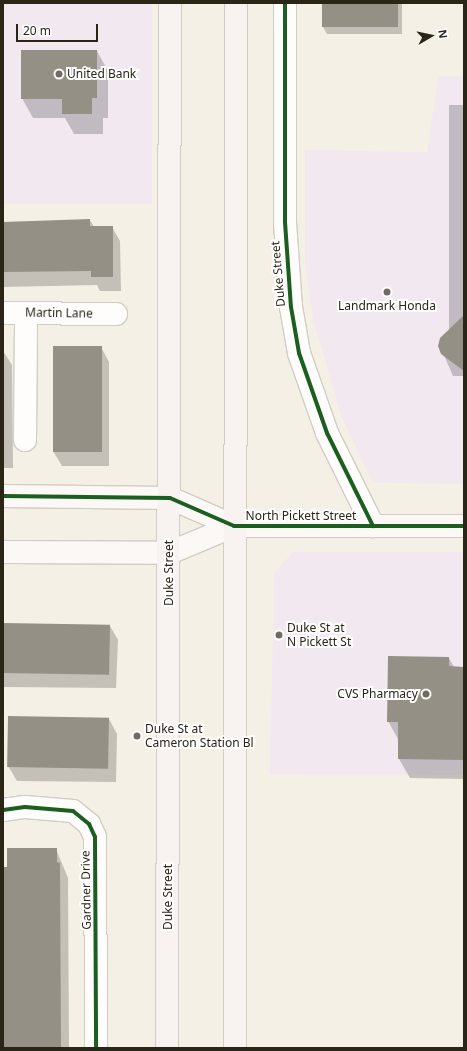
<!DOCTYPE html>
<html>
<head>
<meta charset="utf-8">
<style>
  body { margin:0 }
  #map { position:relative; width:467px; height:1051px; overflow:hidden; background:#f5f0e5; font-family:"Noto Sans",sans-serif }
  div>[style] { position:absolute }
  .commercial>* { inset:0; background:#f2e9f0; transform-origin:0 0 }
  .shadow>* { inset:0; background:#0003 }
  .building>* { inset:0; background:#959086; transform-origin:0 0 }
  .roads { filter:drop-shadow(1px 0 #d2cdc2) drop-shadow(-1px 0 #d2cdc2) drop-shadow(0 1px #d2cdc2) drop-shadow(0 -1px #d2cdc2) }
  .street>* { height:22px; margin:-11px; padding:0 11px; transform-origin:11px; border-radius:11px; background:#fefdfb }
  .secondary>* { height:22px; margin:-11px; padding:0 11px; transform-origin:11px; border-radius:11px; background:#fbf8f5 }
  .primary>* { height:22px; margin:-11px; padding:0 11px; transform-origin:11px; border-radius:11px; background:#f8f3f0 }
  .cycleway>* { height:4px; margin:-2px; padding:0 2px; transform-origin:2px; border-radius:2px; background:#1b5e20 }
  .dots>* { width:11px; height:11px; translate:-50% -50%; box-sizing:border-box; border:2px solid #fff; border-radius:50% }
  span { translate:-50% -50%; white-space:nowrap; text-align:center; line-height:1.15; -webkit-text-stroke:4px #fff; paint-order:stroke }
  .poi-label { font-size:12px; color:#2b2518 }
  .left { translate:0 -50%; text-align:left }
  .right { translate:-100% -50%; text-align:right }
  .street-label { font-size:12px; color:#2b2518 }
  .frame { position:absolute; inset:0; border:4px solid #2b2518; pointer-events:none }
  .north { position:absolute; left:411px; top:16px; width:40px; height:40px; -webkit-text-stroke:3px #fff; paint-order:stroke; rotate:81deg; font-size:11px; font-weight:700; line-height:16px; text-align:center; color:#2b2518 }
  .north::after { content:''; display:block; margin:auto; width:14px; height:18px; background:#2b2518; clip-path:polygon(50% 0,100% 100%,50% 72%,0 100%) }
  .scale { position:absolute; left:16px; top:24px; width:82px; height:18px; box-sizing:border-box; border:2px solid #2b2518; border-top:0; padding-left:5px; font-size:12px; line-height:14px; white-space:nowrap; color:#2b2518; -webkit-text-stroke:3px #fff; paint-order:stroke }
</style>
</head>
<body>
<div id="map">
  <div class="commercial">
    <div style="left:3px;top:3px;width:149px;height:201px"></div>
    <div style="clip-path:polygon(438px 76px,464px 76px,464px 484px,377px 483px,370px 478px,341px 415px,313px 320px,305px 264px,305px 150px,427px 152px)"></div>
    <div style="clip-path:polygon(293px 552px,464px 552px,464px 775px,270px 774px,274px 573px)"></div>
  </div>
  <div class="shadow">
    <div style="clip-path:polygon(323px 3px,402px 3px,402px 34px,327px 34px,323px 27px)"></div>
    <div style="clip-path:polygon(97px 51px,108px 71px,108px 118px,103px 118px,103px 134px,74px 134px,65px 118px,33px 118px,22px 98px)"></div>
    <div style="clip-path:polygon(449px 105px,464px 105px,464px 376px,453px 376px,443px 353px,449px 331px)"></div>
    <div style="clip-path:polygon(90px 220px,94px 227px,112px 227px,120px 241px,121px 291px,100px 291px,97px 285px,3px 287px,3px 224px)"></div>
    <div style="clip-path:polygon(101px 347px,109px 362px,109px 466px,62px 466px,53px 451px)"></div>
    <div style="clip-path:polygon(3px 351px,12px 365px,13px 468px,3px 468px)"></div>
    <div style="clip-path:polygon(3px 624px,110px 626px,118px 640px,116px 688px,3px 687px)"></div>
    <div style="clip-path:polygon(449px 658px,454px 667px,464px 667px,464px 779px,410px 778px,399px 759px,399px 741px,388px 721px)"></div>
    <div style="clip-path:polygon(109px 719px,117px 734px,116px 782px,17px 781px,8px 766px)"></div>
    <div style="clip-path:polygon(56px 849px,68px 878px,69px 1048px,3px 1048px,3px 868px)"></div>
  </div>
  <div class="building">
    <div style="left:322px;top:3px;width:76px;height:24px"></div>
    <div style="clip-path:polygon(21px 50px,97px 50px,97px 98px,92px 98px,92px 114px,62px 114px,62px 99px,21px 99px)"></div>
    <div style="clip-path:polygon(90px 219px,90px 226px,113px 226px,113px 277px,91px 277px,91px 271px,3px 272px,3px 222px)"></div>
    <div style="clip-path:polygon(464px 315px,464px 371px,441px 354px,438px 346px,440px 338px)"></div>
    <div style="left:53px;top:346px;width:49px;height:106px"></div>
    <div style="left:3px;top:623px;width:107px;height:50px;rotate:1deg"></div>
    <div style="clip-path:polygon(388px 656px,449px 657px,449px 666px,464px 667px,464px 760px,398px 759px,398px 722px,387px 722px)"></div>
    <div style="left:8px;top:716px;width:101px;height:51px;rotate:1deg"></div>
    <div style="clip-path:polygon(7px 848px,57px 848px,57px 862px,60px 863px,61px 1048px,3px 1047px,3px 867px,7px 867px)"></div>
  </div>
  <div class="roads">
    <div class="street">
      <div style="left:285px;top:3px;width:219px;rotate:90deg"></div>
      <div style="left:285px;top:222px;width:85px;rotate:86deg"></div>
      <div style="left:291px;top:307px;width:47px;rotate:80.1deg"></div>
      <div style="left:299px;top:353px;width:85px;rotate:70.7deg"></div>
      <div style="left:327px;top:433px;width:104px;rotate:63.7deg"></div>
      <div style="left:3px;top:313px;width:113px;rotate:0.5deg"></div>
      <div style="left:25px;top:440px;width:127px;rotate:-89.5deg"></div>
      <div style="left:3px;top:810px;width:22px;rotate:-8deg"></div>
      <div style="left:25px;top:807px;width:48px;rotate:4.8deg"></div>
      <div style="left:73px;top:811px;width:21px;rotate:39deg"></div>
      <div style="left:89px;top:824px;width:14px;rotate:65deg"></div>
      <div style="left:95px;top:837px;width:211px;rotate:89.7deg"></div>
    </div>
    <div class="secondary">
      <div style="left:3px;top:496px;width:167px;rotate:0.7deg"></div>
      <div style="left:170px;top:498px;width:70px;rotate:23.6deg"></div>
      <div style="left:3px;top:552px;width:166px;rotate:0.3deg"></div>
      <div style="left:169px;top:553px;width:70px;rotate:-22.6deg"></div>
      <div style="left:234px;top:526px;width:230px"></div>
    </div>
    <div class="primary">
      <div style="left:167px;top:1048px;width:1045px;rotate:-89.84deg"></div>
      <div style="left:235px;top:1048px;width:1045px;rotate:-89.95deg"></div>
    </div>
  </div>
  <div class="cycleway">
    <div style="left:285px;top:3px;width:219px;rotate:90deg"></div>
    <div style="left:285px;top:222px;width:85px;rotate:86deg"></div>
    <div style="left:291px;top:307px;width:47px;rotate:80.1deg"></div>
    <div style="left:299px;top:353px;width:85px;rotate:70.7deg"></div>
    <div style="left:327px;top:433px;width:104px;rotate:63.7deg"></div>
    <div style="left:3px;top:496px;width:167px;rotate:0.7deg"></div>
    <div style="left:170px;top:498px;width:70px;rotate:23.6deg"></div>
    <div style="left:234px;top:526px;width:230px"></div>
    <div style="left:3px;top:810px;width:22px;rotate:-8deg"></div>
    <div style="left:25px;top:807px;width:48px;rotate:4.8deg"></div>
    <div style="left:73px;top:811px;width:21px;rotate:39deg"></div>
    <div style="left:89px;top:824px;width:14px;rotate:65deg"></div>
    <div style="left:95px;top:837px;width:211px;rotate:89.7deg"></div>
  </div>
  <div class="dots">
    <div style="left:59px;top:74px;background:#726c60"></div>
    <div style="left:387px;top:292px;background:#726c60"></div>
    <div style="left:279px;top:635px;background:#726c60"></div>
    <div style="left:426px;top:694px;background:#726c60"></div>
    <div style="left:137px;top:736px;background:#726c60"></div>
  </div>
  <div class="poi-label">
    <span class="left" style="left:67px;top:74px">United Bank</span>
    <span style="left:387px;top:306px">Landmark Honda</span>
    <span class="left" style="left:287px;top:635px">Duke St at<br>N Pickett St</span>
    <span class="right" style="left:418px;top:694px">CVS Pharmacy</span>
    <span class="left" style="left:145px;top:736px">Duke St at<br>Cameron Station Bl</span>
  </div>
  <div class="street-label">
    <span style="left:278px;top:274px;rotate:-95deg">Duke Street</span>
    <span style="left:59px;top:313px;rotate:1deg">Martin Lane</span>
    <span style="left:301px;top:516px">North Pickett Street</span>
    <span style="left:169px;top:573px;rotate:-90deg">Duke Street</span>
    <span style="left:86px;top:890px;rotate:-91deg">Gardner Drive</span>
    <span style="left:168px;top:897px;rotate:-90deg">Duke Street</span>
  </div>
  <div class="frame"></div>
  <div class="north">N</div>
  <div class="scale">20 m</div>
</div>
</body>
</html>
